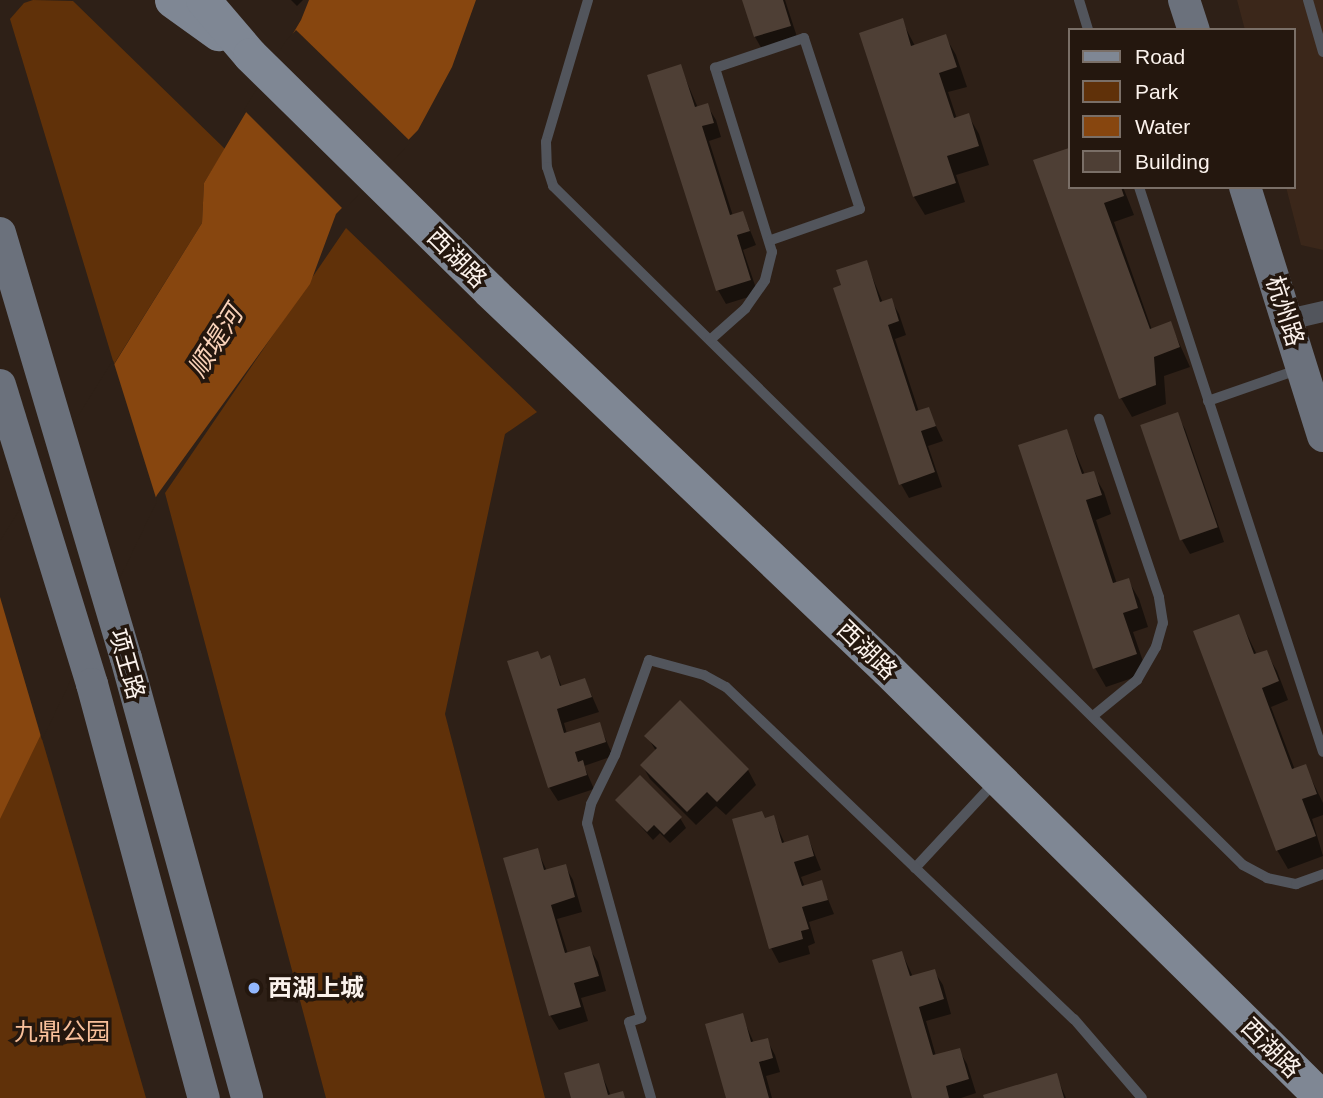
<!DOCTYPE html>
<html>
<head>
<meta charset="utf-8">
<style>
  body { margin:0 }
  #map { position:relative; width:1323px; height:1098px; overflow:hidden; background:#2e2017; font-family:Helvetica,"Noto Sans SC",sans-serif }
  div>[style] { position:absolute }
  .built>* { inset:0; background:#3b271a }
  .green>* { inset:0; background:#603109 }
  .water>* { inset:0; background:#87460f }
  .pier>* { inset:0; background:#2e2017 }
  .shadow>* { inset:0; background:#0007 }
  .building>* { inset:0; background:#4e3f35; transform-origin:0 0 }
  .lane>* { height:10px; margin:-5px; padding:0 5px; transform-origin:5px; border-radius:5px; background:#52555c }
  .street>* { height:21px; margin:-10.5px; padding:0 10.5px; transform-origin:10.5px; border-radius:10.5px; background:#52555c }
  .secondary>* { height:32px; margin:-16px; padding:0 16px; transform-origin:16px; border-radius:16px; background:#6b717c }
  .primary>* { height:35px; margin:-17.5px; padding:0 17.5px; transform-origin:17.5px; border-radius:17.5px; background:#7f8794 }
  .dots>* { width:19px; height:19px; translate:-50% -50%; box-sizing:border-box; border:4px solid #24170e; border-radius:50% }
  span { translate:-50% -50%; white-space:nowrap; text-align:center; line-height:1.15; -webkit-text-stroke:7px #24170e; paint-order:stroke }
  .street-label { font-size:24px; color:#fbf2ec }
  .poi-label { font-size:24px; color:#fbf2ec; font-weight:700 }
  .left { translate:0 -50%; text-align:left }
  .park-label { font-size:24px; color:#f9c09b }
  .water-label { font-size:26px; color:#f9d2b9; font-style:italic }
  .legend { position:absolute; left:1068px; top:28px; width:228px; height:161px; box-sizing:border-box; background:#24170e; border:2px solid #7a6f67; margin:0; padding:9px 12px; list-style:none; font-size:21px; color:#fbf2ec }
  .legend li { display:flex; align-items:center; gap:14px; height:35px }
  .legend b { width:35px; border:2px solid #7a6f67 }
</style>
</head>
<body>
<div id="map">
  <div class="built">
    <div style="clip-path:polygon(1237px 0,1323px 0,1323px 250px,1301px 245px,1286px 187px,1293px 187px,1293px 30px,1245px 30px)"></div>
  </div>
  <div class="green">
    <div style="clip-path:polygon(33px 0,73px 1px,225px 149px,204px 183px,202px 223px,114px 364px,10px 19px,24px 3px)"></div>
    <div style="clip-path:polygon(346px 228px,537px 412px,505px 434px,445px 714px,545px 1098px,326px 1098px,165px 493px)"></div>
    <div style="clip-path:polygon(0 597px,52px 773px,146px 1098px,0 1098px)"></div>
  </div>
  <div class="water">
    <div style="clip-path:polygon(309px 0,476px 0,452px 67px,418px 130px,336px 214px,310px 284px,157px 495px,0 819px,0 548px,202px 223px,204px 183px,301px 20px)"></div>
  </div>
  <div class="pier">
    <div style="clip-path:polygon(296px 30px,411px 142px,344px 210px,244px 110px,285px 42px)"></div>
    <div style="clip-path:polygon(113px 360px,157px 501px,42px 740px,0 597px,0 541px)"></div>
  </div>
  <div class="shadow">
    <div style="clip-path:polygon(291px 0,303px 0,297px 6px)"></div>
    <div style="clip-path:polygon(744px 0,785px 0,798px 40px,763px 51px,755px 37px)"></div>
    <div style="clip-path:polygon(902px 21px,915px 46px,945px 36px,956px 55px,967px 87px,948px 92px,957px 119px,968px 115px,979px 134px,989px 165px,956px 175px,965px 202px,925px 215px,914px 197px,861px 34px)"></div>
    <div style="clip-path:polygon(680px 66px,698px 108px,707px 105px,716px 120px,721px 137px,709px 141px,733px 216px,743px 213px,756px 245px,743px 250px,758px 294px,726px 304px,718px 290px)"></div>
    <div style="clip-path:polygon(1069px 149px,1069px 187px,1123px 187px,1125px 192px,1134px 215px,1114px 222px,1152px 330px,1170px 323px,1190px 367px,1164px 376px,1166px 404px,1132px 417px,1121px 398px,1035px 161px)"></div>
    <div style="clip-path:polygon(866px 262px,883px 303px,891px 300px,899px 314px,906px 335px,895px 339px,919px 412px,928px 409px,943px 441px,928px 446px,942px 487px,909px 498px,901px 484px,843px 287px)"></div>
    <div style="clip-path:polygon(1177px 415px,1185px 429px,1224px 542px,1190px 554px,1182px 540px,1142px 427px)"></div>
    <div style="clip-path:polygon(1066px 431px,1085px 475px,1093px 473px,1104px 492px,1111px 514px,1096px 520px,1117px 584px,1128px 580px,1139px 599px,1148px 627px,1133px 632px,1147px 673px,1106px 687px,1095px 668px)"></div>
    <div style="clip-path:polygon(1238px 616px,1257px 655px,1266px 652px,1277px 671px,1288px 700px,1271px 707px,1295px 770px,1305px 766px,1323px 803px,1323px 815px,1312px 819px,1323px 856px,1288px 869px,1277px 850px)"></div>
    <div style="clip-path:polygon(549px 658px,562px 687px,585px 680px,599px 712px,564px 723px,567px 734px,599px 724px,613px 756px,584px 766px,594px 789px,558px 801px,549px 787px,542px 660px)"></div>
    <div style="clip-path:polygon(647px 736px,748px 770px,756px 785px,726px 815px,716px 806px,696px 825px,650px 779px,642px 765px,656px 751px)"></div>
    <div style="clip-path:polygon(617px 800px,680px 818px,686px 828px,670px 843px,660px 833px,653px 840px)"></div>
    <div style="clip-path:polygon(773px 817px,785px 844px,808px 837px,821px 870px,801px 877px,805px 887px,821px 882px,834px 914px,809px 922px,815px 943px,808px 946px,810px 954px,779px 963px,771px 948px,766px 819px)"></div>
    <div style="clip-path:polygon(537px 850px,547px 871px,565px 866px,573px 880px,582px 912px,557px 919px,568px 954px,589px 948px,598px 962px,606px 991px,581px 998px,588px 1021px,559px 1030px,550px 1015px)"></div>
    <div style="clip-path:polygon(902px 953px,913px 977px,934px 971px,943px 985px,951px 1014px,926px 1021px,936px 1056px,959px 1050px,967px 1064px,976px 1093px,961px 1098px,914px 1098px)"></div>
    <div style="clip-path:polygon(742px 1016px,754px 1043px,767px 1040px,775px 1055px,780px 1072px,766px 1076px,772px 1098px,727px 1098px)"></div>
    <div style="clip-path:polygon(598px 1066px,611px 1096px,622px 1093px,625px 1098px,573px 1098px)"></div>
    <div style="clip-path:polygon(1056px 1075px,1066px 1098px,986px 1098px)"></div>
  </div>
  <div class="building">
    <div style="clip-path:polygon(742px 0,783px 0,791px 26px,754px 37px)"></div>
    <div style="clip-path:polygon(903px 18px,911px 46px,946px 34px,957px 67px,939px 73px,954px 118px,969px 113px,979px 146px,947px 156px,956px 183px,913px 197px,859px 33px)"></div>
    <div style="clip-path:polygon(681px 64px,695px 107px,708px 103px,714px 123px,702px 126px,730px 215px,743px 211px,750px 231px,737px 235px,751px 280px,716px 291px,647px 75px)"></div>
    <div style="clip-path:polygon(1069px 148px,1069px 187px,1121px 187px,1124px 196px,1104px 203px,1150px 329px,1171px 321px,1180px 347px,1154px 357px,1156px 385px,1119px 399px,1033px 160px)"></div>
    <div style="clip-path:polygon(867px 260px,880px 302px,892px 298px,899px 321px,888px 325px,916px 411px,929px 407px,936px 426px,921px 431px,935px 472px,899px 485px,833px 288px,841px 285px,836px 270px)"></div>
    <div style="left:1178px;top:412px;width:122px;height:40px;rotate:71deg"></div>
    <div style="clip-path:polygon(1067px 429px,1082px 474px,1094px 471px,1102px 495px,1086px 500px,1113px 583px,1129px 578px,1138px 608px,1123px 613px,1137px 654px,1093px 669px,1018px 445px)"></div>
    <div style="clip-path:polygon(1239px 614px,1254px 654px,1267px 650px,1279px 681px,1262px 688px,1292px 769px,1306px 764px,1317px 794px,1302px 799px,1316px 836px,1276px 851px,1193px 631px)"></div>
    <div style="clip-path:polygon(538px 651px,541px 659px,550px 655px,560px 686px,585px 678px,592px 697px,557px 709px,564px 733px,600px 722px,606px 742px,575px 752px,578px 762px,583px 760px,587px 775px,548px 788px,507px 661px)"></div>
    <div style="clip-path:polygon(680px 700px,749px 769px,717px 802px,707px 792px,687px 812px,640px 765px,657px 748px,644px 736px)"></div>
    <div style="clip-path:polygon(640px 775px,682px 817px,664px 835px,654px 825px,647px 832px,615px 800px)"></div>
    <div style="clip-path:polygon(762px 811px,765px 818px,774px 815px,782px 843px,808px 835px,814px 856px,794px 862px,802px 886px,822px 880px,828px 900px,802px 907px,809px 929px,801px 931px,803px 939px,769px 949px,732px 819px)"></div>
    <div style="clip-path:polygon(538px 848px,544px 870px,566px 864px,575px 897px,551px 905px,565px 953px,590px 946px,599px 976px,574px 983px,581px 1007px,549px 1016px,503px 858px)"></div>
    <div style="clip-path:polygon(902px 951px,910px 976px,935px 969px,944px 999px,919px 1007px,933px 1055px,960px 1048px,969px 1079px,946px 1086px,949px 1098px,912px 1098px,872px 960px)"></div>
    <div style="clip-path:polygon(743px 1013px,751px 1042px,768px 1038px,773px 1058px,759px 1062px,769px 1098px,726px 1098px,705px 1024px)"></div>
    <div style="clip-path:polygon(599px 1063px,608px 1095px,623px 1091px,625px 1098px,571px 1098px,564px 1073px)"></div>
    <div style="clip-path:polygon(1057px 1073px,1064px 1098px,984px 1098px,983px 1095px)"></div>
  </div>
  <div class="lane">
    <div style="left:588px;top:0;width:148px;rotate:106.5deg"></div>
    <div style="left:546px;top:142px;width:25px;rotate:88deg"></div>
    <div style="left:547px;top:167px;width:20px;rotate:72deg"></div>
    <div style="left:553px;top:186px;width:968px;rotate:44.54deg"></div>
    <div style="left:1243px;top:865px;width:27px;rotate:28deg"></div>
    <div style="left:1267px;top:878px;width:30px;rotate:12deg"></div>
    <div style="left:1296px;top:884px;width:29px;rotate:-20deg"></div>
    <div style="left:1079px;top:0;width:31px;rotate:73deg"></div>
    <div style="left:1308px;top:0;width:54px;rotate:73.9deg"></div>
    <div style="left:1139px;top:187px;width:594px;rotate:71.96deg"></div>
    <div style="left:710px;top:340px;width:47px;rotate:-41.5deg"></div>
    <div style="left:745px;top:309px;width:35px;rotate:-55deg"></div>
    <div style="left:765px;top:280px;width:29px;rotate:-76deg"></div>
    <div style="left:772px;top:252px;width:193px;rotate:-107.2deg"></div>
    <div style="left:715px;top:68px;width:94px;rotate:-18.6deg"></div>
    <div style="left:804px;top:38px;width:180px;rotate:71.9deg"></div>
    <div style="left:860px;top:209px;width:94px;rotate:160.8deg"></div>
    <div style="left:1208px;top:401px;width:97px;rotate:-19.2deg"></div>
    <div style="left:1093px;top:716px;width:57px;rotate:-39.3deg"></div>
    <div style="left:1137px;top:680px;width:38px;rotate:-60deg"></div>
    <div style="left:1156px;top:647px;width:25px;rotate:-74deg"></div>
    <div style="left:1163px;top:623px;width:26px;rotate:-99deg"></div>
    <div style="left:1159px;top:597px;width:188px;rotate:-108.6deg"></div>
    <div style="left:915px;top:868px;width:116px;rotate:-47.1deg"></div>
    <div style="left:651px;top:1098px;width:79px;rotate:-106.1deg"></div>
    <div style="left:629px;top:1022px;width:13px;rotate:-18deg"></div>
    <div style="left:641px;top:1018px;width:202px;rotate:-105.5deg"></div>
    <div style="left:587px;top:823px;width:19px;rotate:-78deg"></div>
    <div style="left:591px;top:804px;width:55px;rotate:-63.9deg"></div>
    <div style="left:615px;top:755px;width:101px;rotate:-70.3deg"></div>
    <div style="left:649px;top:660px;width:57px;rotate:15.3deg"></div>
    <div style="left:704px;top:675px;width:25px;rotate:29deg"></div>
    <div style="left:726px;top:687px;width:481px;rotate:43.7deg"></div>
    <div style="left:1074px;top:1019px;width:104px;rotate:49.3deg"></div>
  </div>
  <div class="street">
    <div style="left:1288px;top:319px;width:36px;rotate:-13deg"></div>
  </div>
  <div class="secondary">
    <div style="left:1184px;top:0;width:32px;rotate:72deg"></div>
    <div style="left:1245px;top:187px;width:261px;rotate:72.6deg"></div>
    <div style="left:0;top:233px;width:443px;rotate:73.5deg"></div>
    <div style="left:126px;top:658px;width:456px;rotate:74.6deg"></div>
    <div style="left:0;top:385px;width:313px;rotate:72.9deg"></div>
    <div style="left:92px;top:684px;width:429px;rotate:74.9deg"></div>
  </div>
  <div class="primary">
    <div style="left:172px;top:0;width:57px;rotate:35.7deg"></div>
    <div style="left:203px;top:0;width:72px;rotate:49.5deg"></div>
    <div style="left:250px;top:55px;width:335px;rotate:44.5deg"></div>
    <div style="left:489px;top:290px;width:550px;rotate:43.6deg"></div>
    <div style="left:887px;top:669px;width:611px;rotate:44.6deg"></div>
  </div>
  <div class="dots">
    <div style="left:254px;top:988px;background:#92b7fd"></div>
  </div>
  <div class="street-label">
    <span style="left:457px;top:258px;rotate:45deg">西湖路</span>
    <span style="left:1285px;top:311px;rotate:72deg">杭州路</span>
    <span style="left:867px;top:650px;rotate:44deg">西湖路</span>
    <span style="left:127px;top:664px;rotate:74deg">项王路</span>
    <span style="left:1271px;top:1048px;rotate:45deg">西湖路</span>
  </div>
  <div class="poi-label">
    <span class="left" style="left:268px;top:988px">西湖上城</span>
  </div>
  <div class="park-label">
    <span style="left:62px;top:1032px">九鼎公园</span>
  </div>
  <div class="water-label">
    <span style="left:216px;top:342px;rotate:-58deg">顺堤河</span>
  </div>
  <ul class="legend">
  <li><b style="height:9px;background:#7f8794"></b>Road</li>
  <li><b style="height:19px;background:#603109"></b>Park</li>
  <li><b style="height:19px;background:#87460f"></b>Water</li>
  <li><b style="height:19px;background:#4e3f35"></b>Building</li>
  </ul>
</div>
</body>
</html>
